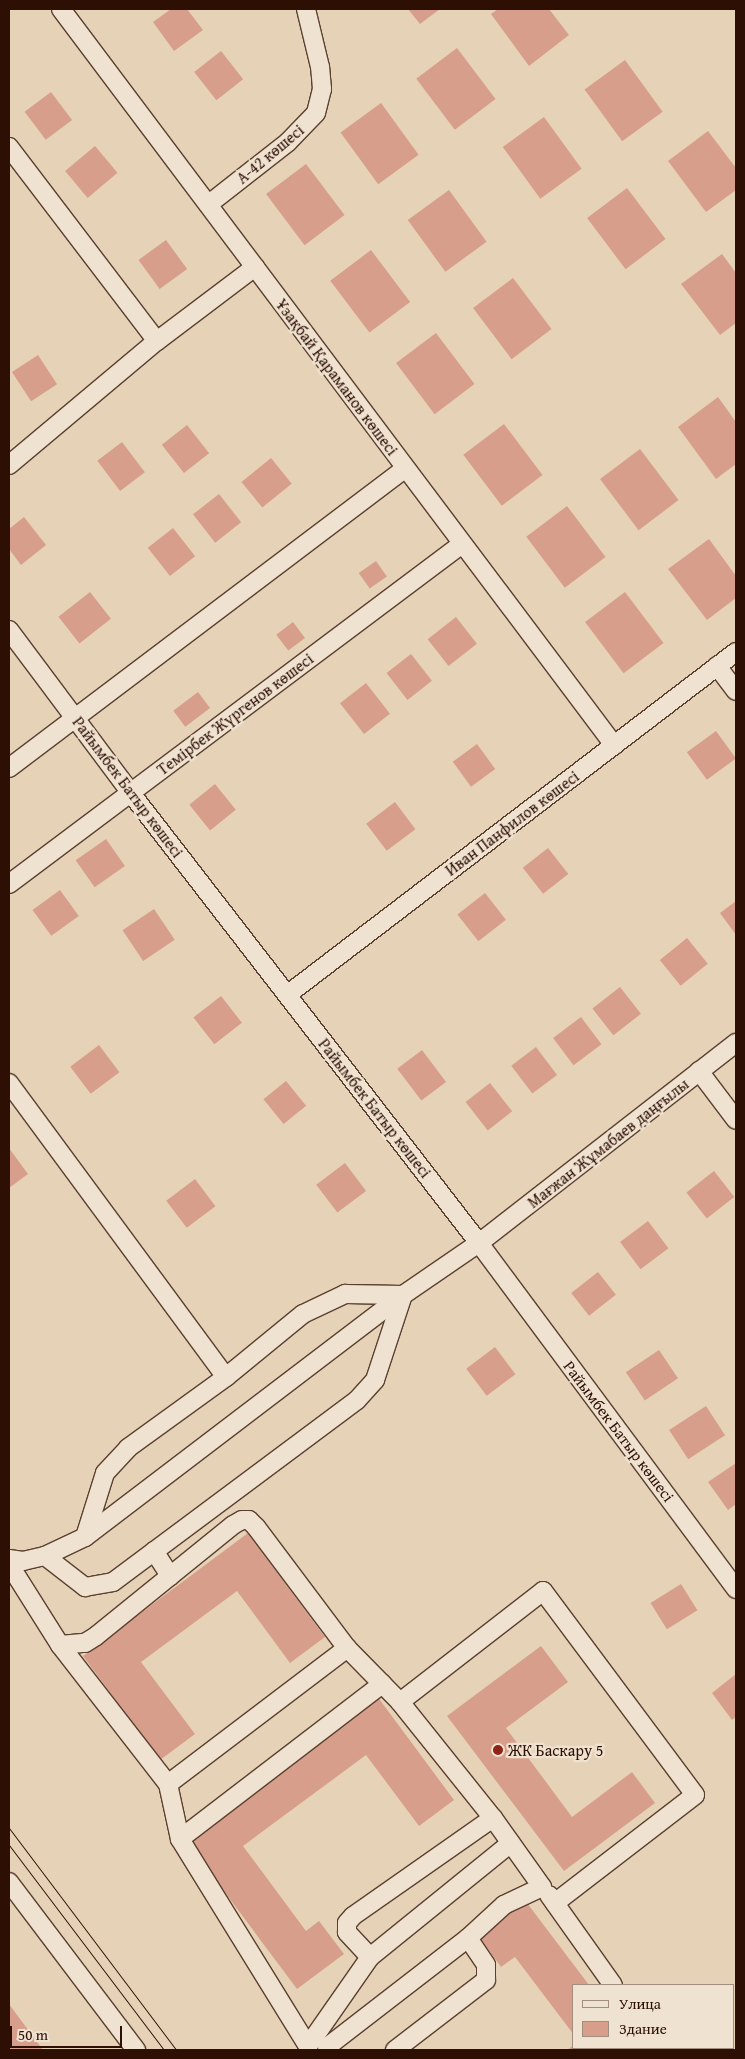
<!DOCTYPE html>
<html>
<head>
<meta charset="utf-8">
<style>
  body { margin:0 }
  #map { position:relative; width:745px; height:2059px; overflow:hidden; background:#e6d2b7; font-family:"Gentium Book Plus",serif }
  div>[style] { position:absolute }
  .building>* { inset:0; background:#d79f8b; transform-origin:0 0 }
  .roads { filter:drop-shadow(1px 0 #5b4030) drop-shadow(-1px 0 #5b4030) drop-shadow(0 1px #5b4030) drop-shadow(0 -1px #5b4030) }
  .minor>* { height:18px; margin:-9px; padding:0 9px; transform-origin:9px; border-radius:9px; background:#efe2d0 }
  .tram>* { height:1px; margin:-0.5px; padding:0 0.5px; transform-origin:0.5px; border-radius:0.5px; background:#2d0f03 }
  .dots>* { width:14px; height:14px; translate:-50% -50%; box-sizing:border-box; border:2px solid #efe2d0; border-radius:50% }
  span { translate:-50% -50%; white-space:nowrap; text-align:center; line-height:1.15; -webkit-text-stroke:4.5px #efe2d0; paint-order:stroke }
  .street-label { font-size:16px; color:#2d0f03 }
  .poi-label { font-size:16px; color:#2d0f03 }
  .left { translate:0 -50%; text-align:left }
  .frame { position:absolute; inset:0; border:10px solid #2d0f03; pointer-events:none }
  .legend { position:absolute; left:572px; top:1984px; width:162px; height:65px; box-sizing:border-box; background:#efe2d0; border:1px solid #a18e7e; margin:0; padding:6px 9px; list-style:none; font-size:15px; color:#2d0f03 }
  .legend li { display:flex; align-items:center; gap:10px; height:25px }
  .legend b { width:25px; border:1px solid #a18e7e }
  .scale { position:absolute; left:10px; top:2026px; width:112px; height:22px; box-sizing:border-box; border:2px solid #2d0f03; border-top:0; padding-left:6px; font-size:15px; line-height:18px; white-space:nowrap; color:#2d0f03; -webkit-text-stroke:4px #efe2d0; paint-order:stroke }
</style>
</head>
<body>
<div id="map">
  <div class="building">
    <div style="clip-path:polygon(171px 9px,187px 9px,203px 30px,174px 51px,153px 22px)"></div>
    <div style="clip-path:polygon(408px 9px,440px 9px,420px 24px)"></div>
    <div style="clip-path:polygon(498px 9px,549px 9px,569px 35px,529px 66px,491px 14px)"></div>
    <div style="left:457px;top:48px;width:64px;height:51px;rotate:53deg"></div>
    <div style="left:221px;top:51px;width:36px;height:34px;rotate:52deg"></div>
    <div style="left:625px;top:60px;width:64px;height:50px;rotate:54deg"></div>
    <div style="left:51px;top:92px;width:35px;height:33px;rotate:53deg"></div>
    <div style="left:381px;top:103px;width:64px;height:50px;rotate:54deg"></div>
    <div style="left:544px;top:117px;width:64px;height:51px;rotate:54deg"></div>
    <div style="clip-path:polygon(708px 131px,736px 168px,736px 190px,706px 212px,668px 161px)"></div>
    <div style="left:95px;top:146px;width:35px;height:39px;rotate:50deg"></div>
    <div style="left:306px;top:164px;width:64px;height:50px;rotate:53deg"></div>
    <div style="left:627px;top:188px;width:64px;height:50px;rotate:53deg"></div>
    <div style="left:449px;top:190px;width:64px;height:51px;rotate:54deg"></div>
    <div style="left:166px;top:240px;width:36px;height:34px;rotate:54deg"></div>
    <div style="left:371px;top:250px;width:65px;height:51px;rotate:53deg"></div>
    <div style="clip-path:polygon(722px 254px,736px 273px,736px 323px,720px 335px,681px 284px)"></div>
    <div style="left:513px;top:278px;width:64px;height:50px;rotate:53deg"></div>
    <div style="left:436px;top:333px;width:64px;height:50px;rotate:53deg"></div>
    <div style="left:38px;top:355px;width:35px;height:31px;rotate:57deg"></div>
    <div style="clip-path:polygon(718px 397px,736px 422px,736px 464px,716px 479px,678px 427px)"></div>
    <div style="left:504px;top:424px;width:64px;height:51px;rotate:53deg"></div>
    <div style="left:187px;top:425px;width:36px;height:32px;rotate:52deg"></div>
    <div style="left:122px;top:442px;width:38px;height:31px;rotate:53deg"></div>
    <div style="left:640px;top:449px;width:64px;height:50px;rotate:53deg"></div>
    <div style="left:271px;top:458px;width:33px;height:38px;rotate:51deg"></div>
    <div style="left:219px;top:494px;width:36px;height:33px;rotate:52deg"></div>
    <div style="left:567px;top:506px;width:64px;height:51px;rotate:53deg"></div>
    <div style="clip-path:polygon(24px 517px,46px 545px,21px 565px,9px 549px,9px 529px)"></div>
    <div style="left:173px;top:528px;width:36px;height:32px;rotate:52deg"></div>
    <div style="clip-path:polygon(709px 539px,736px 576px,736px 598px,707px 620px,668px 569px)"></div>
    <div style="left:376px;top:561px;width:19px;height:21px;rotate:55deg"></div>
    <div style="left:90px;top:592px;width:34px;height:40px;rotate:52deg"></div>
    <div style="left:625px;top:592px;width:64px;height:50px;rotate:53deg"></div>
    <div style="left:456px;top:617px;width:34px;height:36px;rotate:52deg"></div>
    <div style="left:293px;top:622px;width:20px;height:21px;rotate:53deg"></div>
    <div style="left:411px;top:654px;width:34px;height:31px;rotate:52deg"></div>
    <div style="left:366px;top:683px;width:39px;height:33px;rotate:52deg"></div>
    <div style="left:198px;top:692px;width:20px;height:31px;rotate:53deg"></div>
    <div style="left:716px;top:731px;width:34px;height:36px;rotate:54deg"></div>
    <div style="left:477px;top:744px;width:31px;height:30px;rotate:54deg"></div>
    <div style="left:215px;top:784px;width:33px;height:33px;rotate:51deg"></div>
    <div style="left:395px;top:802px;width:34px;height:36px;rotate:53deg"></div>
    <div style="left:106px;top:839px;width:33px;height:37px;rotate:55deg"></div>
    <div style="left:548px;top:848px;width:33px;height:32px;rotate:52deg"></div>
    <div style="left:60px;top:890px;width:32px;height:34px;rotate:54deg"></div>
    <div style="left:485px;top:893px;width:34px;height:35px;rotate:52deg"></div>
    <div style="clip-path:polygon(736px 901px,736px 935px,720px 913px)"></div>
    <div style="left:154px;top:909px;width:37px;height:38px;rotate:56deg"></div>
    <div style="left:687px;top:938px;width:33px;height:35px;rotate:51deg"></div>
    <div style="left:620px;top:987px;width:34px;height:35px;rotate:52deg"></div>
    <div style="left:221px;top:996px;width:34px;height:35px;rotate:52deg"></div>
    <div style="left:581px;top:1017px;width:34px;height:35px;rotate:53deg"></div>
    <div style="left:99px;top:1045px;width:34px;height:36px;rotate:53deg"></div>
    <div style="left:536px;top:1047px;width:35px;height:31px;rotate:53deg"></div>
    <div style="left:422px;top:1050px;width:40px;height:31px;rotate:53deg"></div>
    <div style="left:286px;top:1081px;width:32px;height:29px;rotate:51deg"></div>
    <div style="left:490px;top:1083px;width:36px;height:31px;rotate:52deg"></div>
    <div style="clip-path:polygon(9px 1148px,28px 1174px,9px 1188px)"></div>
    <div style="left:345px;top:1163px;width:35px;height:36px;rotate:53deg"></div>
    <div style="left:714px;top:1171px;width:33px;height:35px;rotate:52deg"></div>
    <div style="left:195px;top:1179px;width:34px;height:36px;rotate:53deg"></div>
    <div style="left:648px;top:1221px;width:34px;height:35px;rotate:53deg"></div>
    <div style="left:598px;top:1272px;width:29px;height:34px;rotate:52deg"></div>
    <div style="left:495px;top:1347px;width:34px;height:36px;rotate:53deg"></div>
    <div style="left:659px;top:1350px;width:34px;height:40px;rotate:56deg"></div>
    <div style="left:706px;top:1406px;width:35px;height:44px;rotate:57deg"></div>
    <div style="clip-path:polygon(736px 1463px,736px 1504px,728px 1510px,708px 1482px)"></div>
    <div style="clip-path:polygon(248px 1533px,325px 1637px,290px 1663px,237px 1591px,141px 1662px,195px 1734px,160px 1760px,83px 1656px)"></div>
    <div style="left:681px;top:1584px;width:31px;height:36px;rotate:58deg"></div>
    <div style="clip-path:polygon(541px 1646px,568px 1682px,506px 1728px,572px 1817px,632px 1772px,655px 1803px,564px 1871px,447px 1716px)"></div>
    <div style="clip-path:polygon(736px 1674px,736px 1717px,732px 1720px,712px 1693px)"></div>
    <div style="clip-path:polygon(377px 1696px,454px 1800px,419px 1826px,366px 1755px,243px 1846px,306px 1931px,319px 1921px,344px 1954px,297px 1989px,185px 1839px)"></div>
    <div style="clip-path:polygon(524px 1899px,589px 1985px,574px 1985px,574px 2035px,515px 1957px,501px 1967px,477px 1934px)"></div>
    <div style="clip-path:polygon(9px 2004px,43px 2050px,9px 2050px)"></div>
    <div style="clip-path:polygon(574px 2045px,574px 2048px,637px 2048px,634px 2050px,567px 2050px)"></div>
  </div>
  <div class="roads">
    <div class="minor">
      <div style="left:61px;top:9px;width:921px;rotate:53.08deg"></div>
      <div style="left:9px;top:147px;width:244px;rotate:52.7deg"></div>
      <div style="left:209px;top:204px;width:100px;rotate:-38.1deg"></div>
      <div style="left:288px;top:142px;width:40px;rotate:-46deg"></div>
      <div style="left:316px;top:113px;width:25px;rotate:-76deg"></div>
      <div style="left:322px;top:89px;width:22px;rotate:-95deg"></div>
      <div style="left:320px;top:67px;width:60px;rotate:-103.6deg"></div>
      <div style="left:9px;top:465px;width:193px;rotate:-40deg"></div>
      <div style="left:157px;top:341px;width:123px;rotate:-37.1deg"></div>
      <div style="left:9px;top:630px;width:202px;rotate:53.2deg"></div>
      <div style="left:130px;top:792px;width:570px;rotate:52.27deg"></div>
      <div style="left:479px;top:1243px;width:431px;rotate:53.4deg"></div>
      <div style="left:717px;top:666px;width:31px;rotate:53deg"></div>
      <div style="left:9px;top:768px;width:496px;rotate:-37.1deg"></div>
      <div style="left:9px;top:884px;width:566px;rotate:-36.89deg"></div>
      <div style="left:287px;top:995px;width:565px;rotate:-37.38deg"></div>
      <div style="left:699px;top:1071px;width:61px;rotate:52.9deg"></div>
      <div style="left:9px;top:1083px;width:365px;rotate:53.6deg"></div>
      <div style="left:85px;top:1537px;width:67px;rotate:-72.6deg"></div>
      <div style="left:105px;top:1473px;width:34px;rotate:-47deg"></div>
      <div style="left:128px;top:1448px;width:121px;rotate:-35.9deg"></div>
      <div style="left:226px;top:1377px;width:99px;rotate:-39.3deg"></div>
      <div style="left:303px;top:1314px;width:47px;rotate:-25.5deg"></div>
      <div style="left:345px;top:1294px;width:58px;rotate:1deg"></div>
      <div style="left:154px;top:1551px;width:30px;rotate:57deg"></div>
      <div style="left:45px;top:1556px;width:51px;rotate:37.8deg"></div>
      <div style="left:85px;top:1587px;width:28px;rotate:-10deg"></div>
      <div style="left:113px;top:1582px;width:304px;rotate:-36.7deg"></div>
      <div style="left:357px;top:1400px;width:27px;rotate:-48deg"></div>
      <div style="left:375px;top:1380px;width:89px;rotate:-71.8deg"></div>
      <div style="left:9px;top:1559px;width:14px;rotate:8deg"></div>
      <div style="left:23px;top:1561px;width:23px;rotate:-13deg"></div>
      <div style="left:45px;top:1556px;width:44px;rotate:-25.4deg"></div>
      <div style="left:85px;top:1537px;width:400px;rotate:-37.3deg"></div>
      <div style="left:403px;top:1295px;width:92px;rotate:-34.4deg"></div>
      <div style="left:479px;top:1243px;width:326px;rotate:-37.9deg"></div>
      <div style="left:9px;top:1564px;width:96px;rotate:57.8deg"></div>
      <div style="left:60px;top:1645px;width:176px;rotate:52.2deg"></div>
      <div style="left:168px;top:1784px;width:56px;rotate:77.7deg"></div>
      <div style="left:180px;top:1839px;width:243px;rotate:58.3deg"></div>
      <div style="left:308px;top:2046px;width:108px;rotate:-55.1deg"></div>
      <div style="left:370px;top:1957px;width:181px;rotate:-39deg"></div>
      <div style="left:60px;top:1645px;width:25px;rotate:-5deg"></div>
      <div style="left:85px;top:1643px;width:13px;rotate:-32deg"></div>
      <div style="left:96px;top:1636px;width:176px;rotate:-39deg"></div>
      <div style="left:233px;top:1525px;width:10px;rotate:-29deg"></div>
      <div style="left:242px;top:1520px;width:7px"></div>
      <div style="left:249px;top:1520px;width:10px;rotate:45deg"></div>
      <div style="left:256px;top:1527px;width:151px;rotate:53.1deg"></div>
      <div style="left:347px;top:1648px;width:76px;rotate:45.5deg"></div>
      <div style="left:400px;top:1702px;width:149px;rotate:51.3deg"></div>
      <div style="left:493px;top:1818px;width:85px;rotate:54.6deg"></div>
      <div style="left:542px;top:1887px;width:42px;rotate:154.7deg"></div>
      <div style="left:504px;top:1905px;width:49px;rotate:137.5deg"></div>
      <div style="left:468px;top:1938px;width:32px;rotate:56deg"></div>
      <div style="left:486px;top:1965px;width:15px;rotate:90deg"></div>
      <div style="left:486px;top:1980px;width:115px;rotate:142.4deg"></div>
      <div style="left:400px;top:1702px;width:181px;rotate:-37.8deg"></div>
      <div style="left:543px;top:1591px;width:254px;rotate:53.3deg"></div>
      <div style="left:695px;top:1795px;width:177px;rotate:142.4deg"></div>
      <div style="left:168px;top:1784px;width:225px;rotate:-37.2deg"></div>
      <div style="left:180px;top:1839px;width:255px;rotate:-37.5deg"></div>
      <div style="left:9px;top:1882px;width:211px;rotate:52.9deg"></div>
      <div style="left:549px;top:1895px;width:110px;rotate:54.6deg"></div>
      <div style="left:370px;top:1957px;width:34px;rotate:-133deg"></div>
      <div style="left:347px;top:1932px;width:9px;rotate:-90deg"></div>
      <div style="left:347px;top:1923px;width:9px;rotate:-49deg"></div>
      <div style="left:353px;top:1916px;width:171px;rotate:-35deg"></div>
      <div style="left:327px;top:2047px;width:178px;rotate:-37.7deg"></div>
      <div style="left:657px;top:2048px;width:3px;rotate:45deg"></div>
    </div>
  </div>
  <div class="tram">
    <div style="left:9px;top:1828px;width:278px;rotate:53deg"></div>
    <div style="left:9px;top:1845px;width:257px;rotate:52.9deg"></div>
  </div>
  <div class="dots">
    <div style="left:498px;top:1750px;background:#8f2418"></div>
  </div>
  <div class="street-label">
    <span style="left:270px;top:154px;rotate:-40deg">А-42 көшесі</span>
    <span style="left:337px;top:377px;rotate:53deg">Ұзақбай Қараманов көшесі</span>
    <span style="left:235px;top:714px;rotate:-37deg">Темірбек Жүргенов көшесі</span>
    <span style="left:128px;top:787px;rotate:53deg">Райымбек Батыр көшесі</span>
    <span style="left:512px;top:823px;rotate:-37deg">Иван Панфилов көшесі</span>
    <span style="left:375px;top:1108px;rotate:52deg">Райымбек Батыр көшесі</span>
    <span style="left:608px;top:1143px;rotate:-38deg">Мағжан Жұмабаев даңғылы</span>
    <span style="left:619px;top:1431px;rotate:53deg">Райымбек Батыр көшесі</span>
  </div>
  <div class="poi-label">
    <span class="left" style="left:508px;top:1750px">ЖК Баскару 5</span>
  </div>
  <div class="frame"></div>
  <ul class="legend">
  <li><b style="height:6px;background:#efe2d0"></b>Улица</li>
  <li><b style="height:14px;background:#d79f8b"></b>Здание</li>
  </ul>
  <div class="scale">50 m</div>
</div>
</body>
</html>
